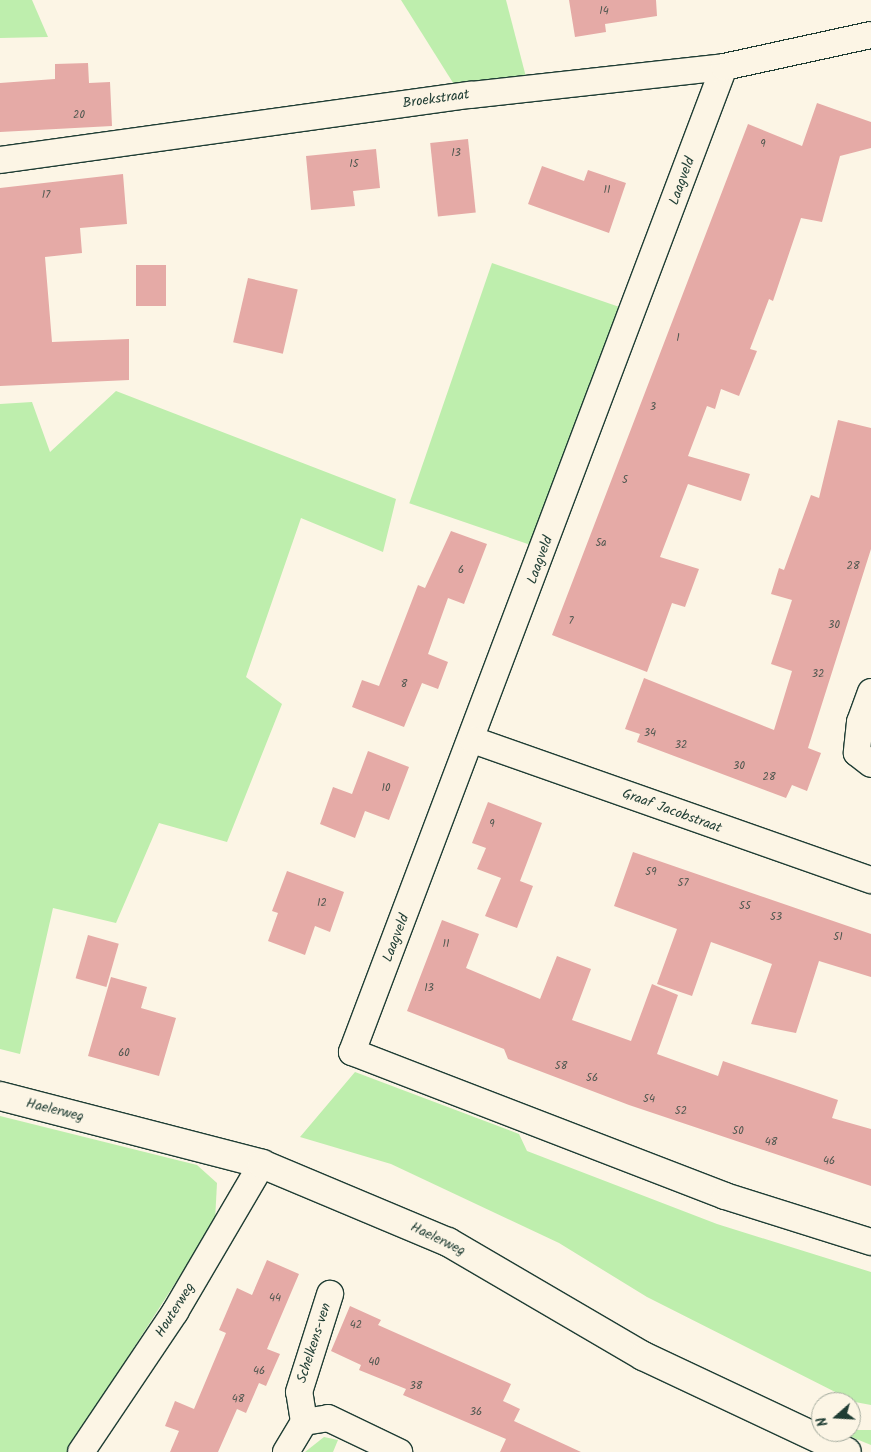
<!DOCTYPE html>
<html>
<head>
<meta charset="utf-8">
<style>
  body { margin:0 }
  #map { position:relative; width:871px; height:1452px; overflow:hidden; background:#fcf5e5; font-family:Kalam,sans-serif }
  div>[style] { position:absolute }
  .green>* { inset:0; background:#beeead; transform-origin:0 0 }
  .building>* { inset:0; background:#e5aaa6; transform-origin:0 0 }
  .roads { filter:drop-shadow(1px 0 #1f3d34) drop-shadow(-1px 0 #1f3d34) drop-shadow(0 1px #1f3d34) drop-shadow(0 -1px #1f3d34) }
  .minor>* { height:26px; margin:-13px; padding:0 13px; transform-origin:13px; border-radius:13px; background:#fcf5e5 }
  .tertiary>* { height:28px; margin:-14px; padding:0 14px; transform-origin:14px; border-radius:14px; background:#fcf5e5 }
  span { translate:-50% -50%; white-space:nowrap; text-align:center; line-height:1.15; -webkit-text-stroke:5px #fcf5e5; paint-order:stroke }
  .number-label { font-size:11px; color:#505850 }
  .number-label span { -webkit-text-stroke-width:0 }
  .street-label { font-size:14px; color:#1f3d34 }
  .north { position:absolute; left:811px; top:1392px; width:50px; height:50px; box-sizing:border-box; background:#fcf5e5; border:1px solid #a4ab9e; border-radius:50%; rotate:251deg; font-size:14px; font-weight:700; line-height:20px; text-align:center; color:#1f3d34 }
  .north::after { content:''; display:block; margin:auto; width:18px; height:22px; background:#1f3d34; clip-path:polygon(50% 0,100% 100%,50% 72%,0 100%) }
</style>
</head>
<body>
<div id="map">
  <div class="green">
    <div style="clip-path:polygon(0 0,32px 0,48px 37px,0 38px)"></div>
    <div style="clip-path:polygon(401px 0,506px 0,526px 77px,455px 86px)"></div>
    <div style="left:492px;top:263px;width:134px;height:254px;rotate:19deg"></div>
    <div style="clip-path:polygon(116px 391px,396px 499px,383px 552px,301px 518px,246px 677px,282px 704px,227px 842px,159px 823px,116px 923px,53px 908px,20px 1054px,0 1049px,0 404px,32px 402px,50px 452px)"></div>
    <div style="clip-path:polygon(355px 1072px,519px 1134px,527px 1151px,717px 1224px,871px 1272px,871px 1405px,855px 1402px,647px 1297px,559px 1243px,391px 1164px,300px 1137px)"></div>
    <div style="clip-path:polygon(0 1116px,197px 1165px,217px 1183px,215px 1221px,67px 1452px,0 1452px)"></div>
    <div style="clip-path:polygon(871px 1430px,871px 1445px,839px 1432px,851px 1430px)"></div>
    <div style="clip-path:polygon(324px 1437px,338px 1440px,333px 1452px,305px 1452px)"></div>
  </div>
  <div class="building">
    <div style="clip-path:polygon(569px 0,656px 0,657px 16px,605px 24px,606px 32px,575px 37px)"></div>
    <div style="clip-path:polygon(88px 63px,89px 83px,110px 82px,112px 126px,0 132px,0 83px,55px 79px,55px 64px)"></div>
    <div style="clip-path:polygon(817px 103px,871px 122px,871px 148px,840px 156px,822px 222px,801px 218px,773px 301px,769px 299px,750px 349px,757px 351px,739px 396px,721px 389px,715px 409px,707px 406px,688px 456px,750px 474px,741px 501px,688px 484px,660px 557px,699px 569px,685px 607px,672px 603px,647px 672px,552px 635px,748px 124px,802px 146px)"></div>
    <div style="left:468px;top:139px;width:74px;height:38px;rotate:84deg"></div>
    <div style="clip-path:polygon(376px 149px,380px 188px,353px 191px,355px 206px,311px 210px,306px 156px)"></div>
    <div style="clip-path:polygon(542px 166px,584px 181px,588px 170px,626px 183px,609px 233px,528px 204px)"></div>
    <div style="clip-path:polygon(123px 174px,127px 224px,80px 228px,82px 253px,45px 257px,52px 342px,129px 339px,129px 380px,0 386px,0 188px)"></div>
    <div style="left:136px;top:265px;width:30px;height:41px"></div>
    <div style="left:248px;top:278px;width:51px;height:66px;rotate:13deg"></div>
    <div style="clip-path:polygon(838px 420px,871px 428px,871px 549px,808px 748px,821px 753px,807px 791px,792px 785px,786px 798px,637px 742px,640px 734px,625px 729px,644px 678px,774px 730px,792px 671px,771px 664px,792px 600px,771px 594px,779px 568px,784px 570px,811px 495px,819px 498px)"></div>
    <div style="clip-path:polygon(451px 531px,487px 544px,464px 604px,448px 598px,428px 654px,448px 662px,438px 689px,422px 683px,404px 727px,352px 707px,362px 680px,379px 686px,418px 585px,425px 588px)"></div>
    <div style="clip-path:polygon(368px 751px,409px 767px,389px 820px,365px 811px,355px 838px,320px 824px,333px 787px,352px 794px)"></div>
    <div style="clip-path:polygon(488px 802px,542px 823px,520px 881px,533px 886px,517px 928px,485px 916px,501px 878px,477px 869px,486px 848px,472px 843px)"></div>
    <div style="clip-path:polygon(633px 852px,871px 934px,871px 977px,819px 961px,796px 1033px,751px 1024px,772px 964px,711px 942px,692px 996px,657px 984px,677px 929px,614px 906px)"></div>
    <div style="clip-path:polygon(287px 871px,344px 892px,330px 932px,315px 926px,305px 955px,268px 941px,278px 913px,272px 911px)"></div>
    <div style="clip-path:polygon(442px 920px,479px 934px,466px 968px,540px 999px,557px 956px,591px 969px,572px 1020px,631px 1041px,652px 984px,678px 995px,657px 1054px,718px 1076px,723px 1061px,838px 1100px,832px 1118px,871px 1129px,871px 1186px,629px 1105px,508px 1059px,504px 1049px,407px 1011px)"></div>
    <div style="left:88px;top:935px;width:32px;height:45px;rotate:16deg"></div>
    <div style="clip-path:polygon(111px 977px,147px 987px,141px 1008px,176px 1018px,159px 1076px,88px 1056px)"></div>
    <div style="clip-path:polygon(267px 1260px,299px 1274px,267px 1349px,280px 1354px,266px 1386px,259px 1383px,246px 1413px,237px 1409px,218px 1452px,170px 1452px,179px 1431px,165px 1426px,175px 1401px,194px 1409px,226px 1333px,219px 1330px,237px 1288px,252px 1295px)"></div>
    <div style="clip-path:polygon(350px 1306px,381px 1320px,378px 1325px,511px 1384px,503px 1401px,520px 1409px,514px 1421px,581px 1452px,500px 1452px,506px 1439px,403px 1395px,406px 1389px,359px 1370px,361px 1365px,331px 1351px)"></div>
  </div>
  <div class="roads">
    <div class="minor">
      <div style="left:724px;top:67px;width:1053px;rotate:110.69deg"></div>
      <div style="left:352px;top:1052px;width:400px;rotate:21.1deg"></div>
      <div style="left:725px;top:1196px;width:153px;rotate:17.5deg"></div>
      <div style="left:0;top:160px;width:475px;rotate:-7.9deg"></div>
      <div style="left:471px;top:95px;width:255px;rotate:-6.3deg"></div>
      <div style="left:724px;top:67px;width:150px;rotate:-12.3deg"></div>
      <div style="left:871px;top:692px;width:32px;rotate:110deg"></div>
      <div style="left:860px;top:722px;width:31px;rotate:96deg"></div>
      <div style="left:857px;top:753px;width:18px;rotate:38deg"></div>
      <div style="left:473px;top:740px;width:422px;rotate:19.4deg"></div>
      <div style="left:304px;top:1422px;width:24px;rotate:-9deg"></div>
      <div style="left:328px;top:1418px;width:79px;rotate:25.6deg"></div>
      <div style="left:81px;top:1452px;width:169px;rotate:-56.1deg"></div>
      <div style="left:175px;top:1312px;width:172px;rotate:-59.6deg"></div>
      <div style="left:286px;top:1452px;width:35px;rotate:-59deg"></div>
      <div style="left:304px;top:1422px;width:30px;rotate:-99deg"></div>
      <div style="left:299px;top:1392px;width:103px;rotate:-72.4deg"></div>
    </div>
    <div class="tertiary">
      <div style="left:0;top:1096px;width:271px;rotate:14.5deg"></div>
      <div style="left:262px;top:1164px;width:202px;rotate:22.8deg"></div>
      <div style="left:448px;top:1242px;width:226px;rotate:30.3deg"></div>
      <div style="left:643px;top:1356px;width:225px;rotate:25.2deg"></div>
    </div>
  </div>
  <div class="number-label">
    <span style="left:604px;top:11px">14</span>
    <span style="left:79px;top:115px">20</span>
    <span style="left:763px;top:144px">9</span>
    <span style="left:456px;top:153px">13</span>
    <span style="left:354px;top:164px">15</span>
    <span style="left:607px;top:190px">11</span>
    <span style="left:46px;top:195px">17</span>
    <span style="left:678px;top:338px">1</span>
    <span style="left:653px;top:407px">3</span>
    <span style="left:625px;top:480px">5</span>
    <span style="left:601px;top:543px">5a</span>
    <span style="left:853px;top:566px">28</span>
    <span style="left:461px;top:570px">6</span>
    <span style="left:571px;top:621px">7</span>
    <span style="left:834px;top:625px">30</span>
    <span style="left:818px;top:674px">32</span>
    <span style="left:404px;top:684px">8</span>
    <span style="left:650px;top:733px">34</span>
    <span style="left:681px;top:745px">32</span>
    <span style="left:739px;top:766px">30</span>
    <span style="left:769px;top:777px">28</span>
    <span style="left:386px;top:788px">10</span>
    <span style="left:492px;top:824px">9</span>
    <span style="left:651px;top:872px">59</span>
    <span style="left:683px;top:883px">57</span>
    <span style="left:322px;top:903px">12</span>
    <span style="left:745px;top:906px">55</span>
    <span style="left:776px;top:917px">53</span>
    <span style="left:838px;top:937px">51</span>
    <span style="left:446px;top:944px">11</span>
    <span style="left:429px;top:988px">13</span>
    <span style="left:124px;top:1053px">60</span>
    <span style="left:561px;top:1066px">58</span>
    <span style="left:592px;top:1078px">56</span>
    <span style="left:649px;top:1099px">54</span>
    <span style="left:681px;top:1111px">52</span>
    <span style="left:738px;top:1131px">50</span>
    <span style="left:771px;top:1142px">48</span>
    <span style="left:829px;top:1161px">46</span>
    <span style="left:275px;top:1298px">44</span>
    <span style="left:356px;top:1325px">42</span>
    <span style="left:374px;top:1362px">40</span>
    <span style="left:259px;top:1371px">46</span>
    <span style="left:416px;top:1386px">38</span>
    <span style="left:238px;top:1399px">48</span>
    <span style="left:476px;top:1412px">36</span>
  </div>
  <div class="street-label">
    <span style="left:436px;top:99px;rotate:-8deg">Broekstraat</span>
    <span style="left:682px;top:181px;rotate:-70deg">Laagveld</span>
    <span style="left:540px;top:560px;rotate:-70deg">Laagveld</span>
    <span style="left:672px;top:811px;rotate:20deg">Graaf Jacobstraat</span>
    <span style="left:396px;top:938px;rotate:-69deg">Laagveld</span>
    <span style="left:55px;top:1110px;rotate:14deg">Haelerweg</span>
    <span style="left:438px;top:1239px;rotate:26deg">Haelerweg</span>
    <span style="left:175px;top:1310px;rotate:-58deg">Houterweg</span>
    <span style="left:314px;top:1343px;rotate:-72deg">Schelkens-ven</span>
  </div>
  <div class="north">N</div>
</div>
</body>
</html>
